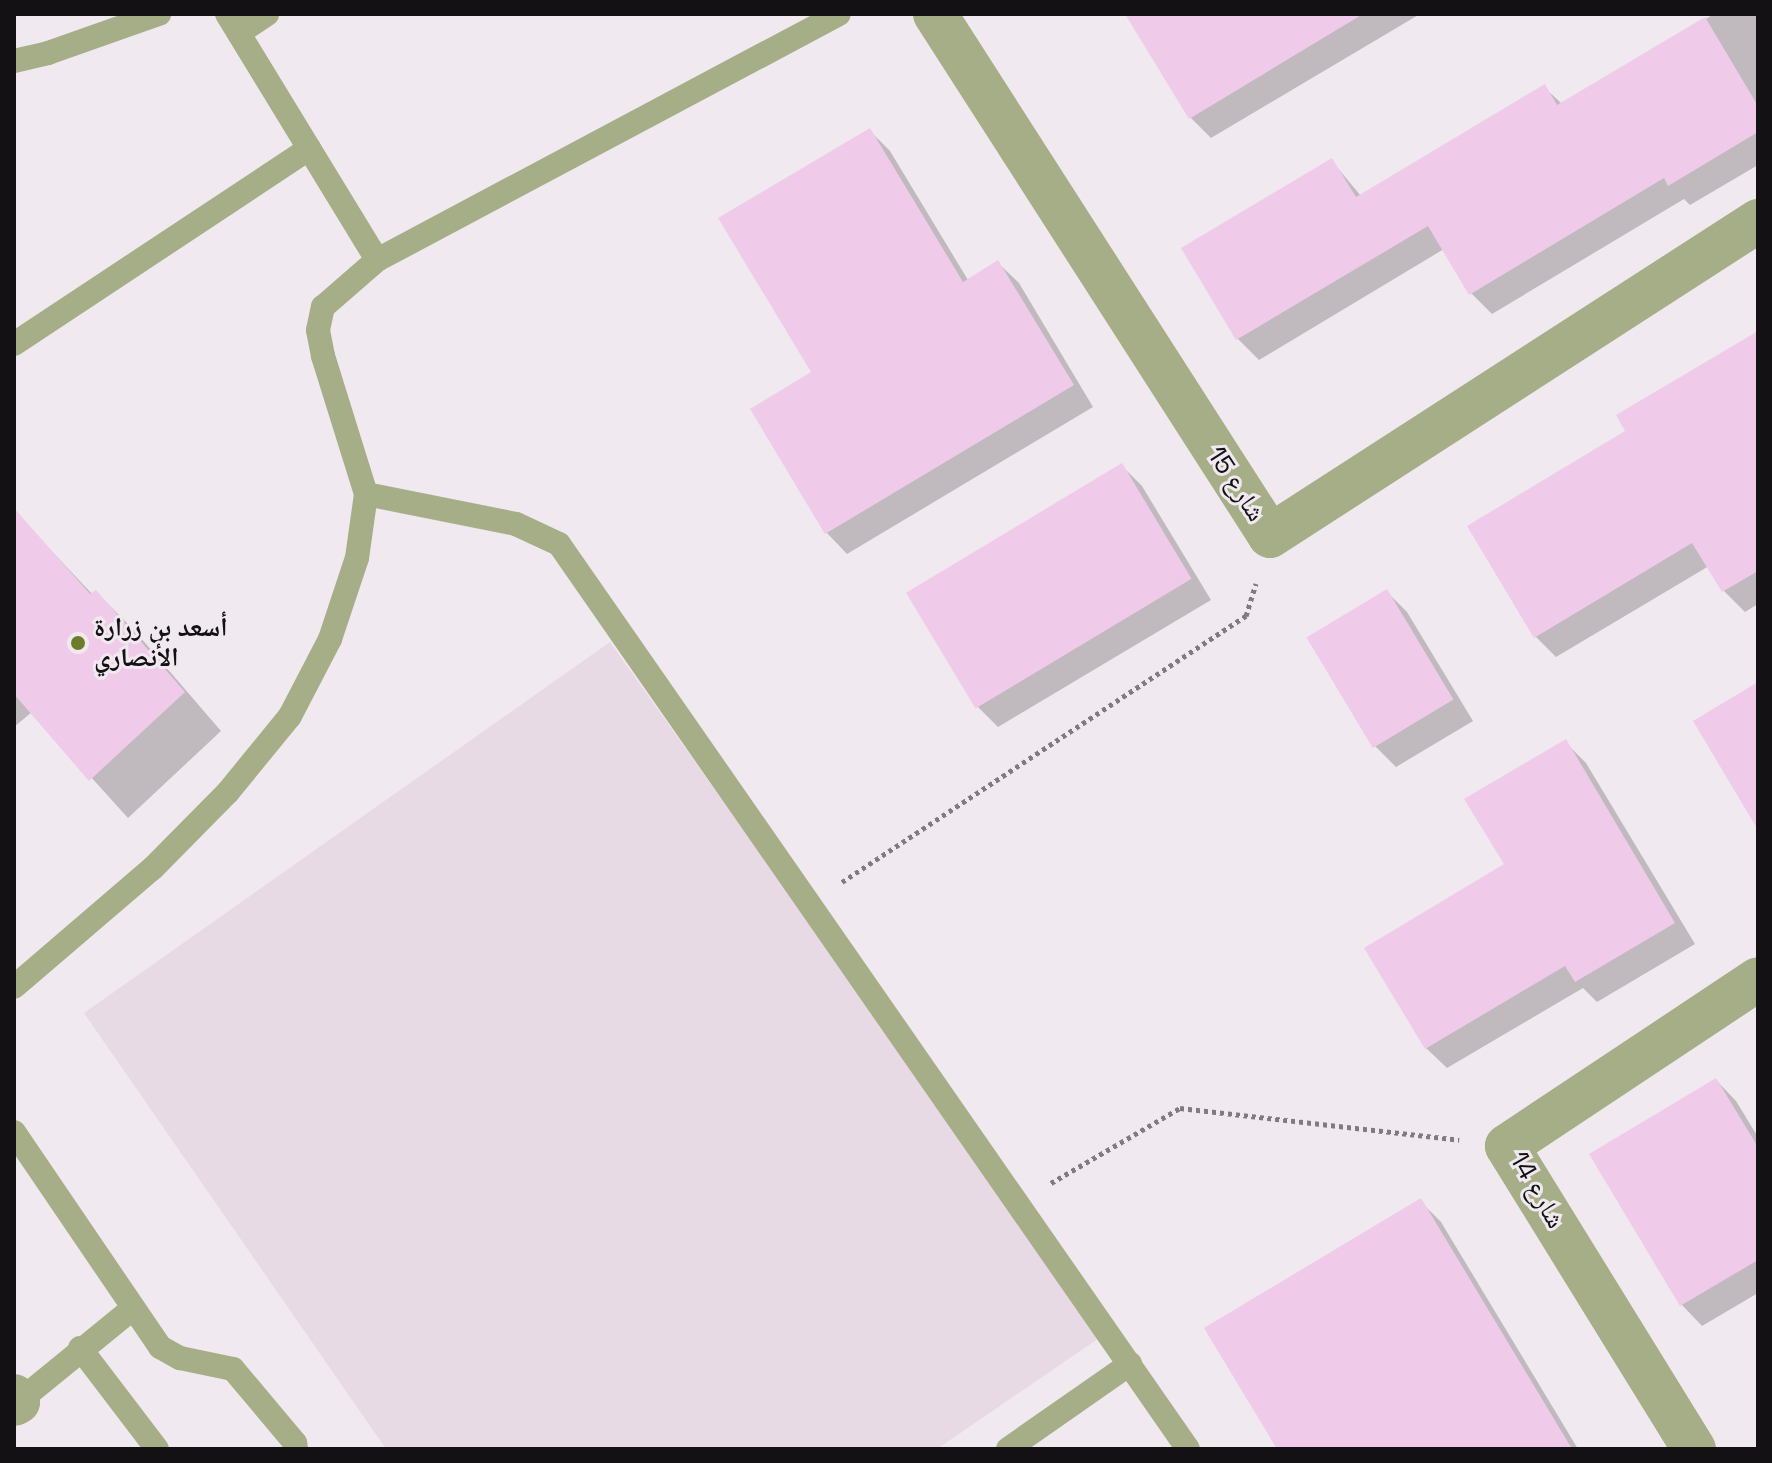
<!DOCTYPE html>
<html>
<head>
<meta charset="utf-8">
<style>
  body { margin:0 }
  #map { position:relative; width:1772px; height:1463px; overflow:hidden; background:#f0e9ef; font-family:"Space Grotesk","Noto Naskh Arabic",sans-serif }
  div>[style] { position:absolute }
  .built>* { inset:0; background:#e8dae5 }
  .shadow>* { inset:0; background:#0003 }
  .building>* { inset:0; background:#f0cae9; transform-origin:0 0 }
  .path>* { height:5px; margin-top:-2.5px; transform-origin:0; background:repeating-linear-gradient(90deg,#7f7b7f 0 4px,transparent 0 8px) }
  .lane>* { height:24px; margin:-12px; padding:0 12px; transform-origin:12px; border-radius:12px; background:#a5ae87 }
  .street>* { height:44px; margin:-22px; padding:0 22px; transform-origin:22px; border-radius:22px; background:#a5ae87 }
  .dots>* { width:22px; height:22px; translate:-50% -50%; box-sizing:border-box; border:4px solid #f0e9ef; border-radius:50% }
  span { translate:-50% -50%; white-space:nowrap; text-align:center; line-height:1.15; -webkit-text-stroke:6px #f0e9ef; paint-order:stroke }
  .street-label { font-size:26px; color:#131113 }
  .poi-label { font-size:26px; color:#131113; font-weight:700 }
  .left { translate:0 -50%; text-align:left }
  .frame { position:absolute; inset:0; border:16px solid #131113; pointer-events:none }
</style>
</head>
<body>
<div id="map">
  <div class="built">
    <div style="clip-path:polygon(610px 642px,1102px 1336px,937px 1449px,386px 1449px,84px 1013px)"></div>
  </div>
  <div class="shadow">
    <div style="clip-path:polygon(1129px 14px,1420px 14px,1211px 138px,1190px 117px)"></div>
    <div style="clip-path:polygon(1714px 14px,1758px 14px,1758px 165px,1690px 205px,1684px 199px,1492px 314px,1471px 293px,1444px 249px,1259px 360px,1238px 339px,1331px 160px,1361px 196px,1544px 87px,1562px 104px)"></div>
    <div style="clip-path:polygon(869px 130px,890px 151px,968px 280px,998px 263px,1019px 283px,1093px 407px,847px 554px,827px 533px,814px 373px)"></div>
    <div style="clip-path:polygon(1758px 333px,1758px 604px,1745px 612px,1724px 591px,1709px 566px,1556px 657px,1535px 636px,1628px 432px)"></div>
    <div style="clip-path:polygon(1121px 465px,1142px 486px,1211px 600px,998px 727px,977px 706px)"></div>
    <div style="clip-path:polygon(14px 511px,93px 595px,96px 592px,134px 630px,221px 731px,128px 818px,32px 712px,14px 727px)"></div>
    <div style="clip-path:polygon(1386px 591px,1407px 612px,1473px 721px,1396px 767px,1375px 746px,1309px 637px)"></div>
    <div style="clip-path:polygon(1565px 742px,1586px 763px,1695px 944px,1597px 1002px,1583px 988px,1447px 1068px,1426px 1048px)"></div>
    <div style="clip-path:polygon(1716px 1080px,1736px 1101px,1758px 1137px,1758px 1293px,1702px 1326px,1682px 1305px,1591px 1155px)"></div>
    <div style="clip-path:polygon(1420px 1201px,1441px 1222px,1578px 1449px,1280px 1449px)"></div>
  </div>
  <div class="building">
    <div style="clip-path:polygon(1125px 14px,1363px 14px,1189px 119px)"></div>
    <div style="clip-path:polygon(1705px 17px,1758px 106px,1758px 132px,1668px 186px,1664px 178px,1469px 295px,1428px 226px,1236px 340px,1181px 248px,1332px 158px,1356px 197px,1545px 84px,1557px 105px)"></div>
    <div style="clip-path:polygon(870px 128px,963px 282px,998px 260px,1074px 385px,825px 534px,750px 409px,811px 372px,718px 218px)"></div>
    <div style="clip-path:polygon(1758px 331px,1758px 571px,1722px 592px,1692px 543px,1534px 638px,1467px 526px,1625px 431px,1616px 415px)"></div>
    <div style="left:1122px;top:463px;width:135px;height:252px;rotate:59deg"></div>
    <div style="clip-path:polygon(14px 508px,90px 594px,96px 590px,185px 692px,89px 781px,14px 694px)"></div>
    <div style="left:1387px;top:589px;width:129px;height:94px;rotate:59deg"></div>
    <div style="clip-path:polygon(1758px 682px,1758px 830px,1693px 721px)"></div>
    <div style="clip-path:polygon(1566px 739px,1675px 923px,1575px 982px,1565px 966px,1425px 1049px,1364px 948px,1504px 864px,1464px 799px)"></div>
    <div style="clip-path:polygon(1716px 1078px,1758px 1147px,1758px 1260px,1680px 1306px,1589px 1154px)"></div>
    <div style="clip-path:polygon(1421px 1198px,1536px 1389px,1572px 1449px,1277px 1449px,1204px 1328px)"></div>
  </div>
  <div class="path">
    <div style="left:842px;top:882px;width:484px;rotate:-33.4deg"></div>
    <div style="left:1246px;top:616px;width:34px;rotate:-73deg"></div>
    <div style="left:1051px;top:1183px;width:149px;rotate:-30.2deg"></div>
    <div style="left:1180px;top:1108px;width:281px;rotate:6.5deg"></div>
  </div>
  <div class="lane">
    <div style="left:227px;top:14px;width:288px;rotate:58.6deg"></div>
    <div style="left:239px;top:33px;width:34px;rotate:-34deg"></div>
    <div style="left:14px;top:61px;width:35px;rotate:-13deg"></div>
    <div style="left:48px;top:53px;width:118px;rotate:-19.4deg"></div>
    <div style="left:14px;top:344px;width:354px;rotate:-33.5deg"></div>
    <div style="left:366px;top:494px;width:153px;rotate:11.3deg"></div>
    <div style="left:516px;top:524px;width:47px;rotate:24.9deg"></div>
    <div style="left:559px;top:544px;width:1102px;rotate:55.2deg"></div>
    <div style="left:14px;top:987px;width:183px;rotate:-40.6deg"></div>
    <div style="left:153px;top:868px;width:107px;rotate:-45.4deg"></div>
    <div style="left:228px;top:792px;width:98px;rotate:-50.8deg"></div>
    <div style="left:290px;top:716px;width:87px;rotate:-62.5deg"></div>
    <div style="left:330px;top:639px;width:85px;rotate:-71.6deg"></div>
    <div style="left:357px;top:558px;width:65px;rotate:-82deg"></div>
    <div style="left:366px;top:494px;width:145px;rotate:-107.3deg"></div>
    <div style="left:323px;top:356px;width:26px;rotate:-101deg"></div>
    <div style="left:318px;top:330px;width:24px;rotate:-78deg"></div>
    <div style="left:323px;top:307px;width:72px;rotate:-41deg"></div>
    <div style="left:377px;top:260px;width:523px;rotate:-28.03deg"></div>
    <div style="left:14px;top:1132px;width:260px;rotate:55.8deg"></div>
    <div style="left:160px;top:1347px;width:23px;rotate:29deg"></div>
    <div style="left:180px;top:1358px;width:54px;rotate:11.7deg"></div>
    <div style="left:233px;top:1369px;width:97px;rotate:50deg"></div>
    <div style="left:295px;top:1443px;width:6px;rotate:81deg"></div>
    <div style="left:80px;top:1348px;width:127px;rotate:52.7deg"></div>
    <div style="left:18px;top:1402px;width:147px;rotate:-39.2deg"></div>
    <div style="left:1008px;top:1449px;width:149px;rotate:-34.9deg"></div>
  </div>
  <div class="street">
    <div style="left:935px;top:14px;width:620px;rotate:57.31deg"></div>
    <div style="left:1270px;top:536px;width:581px;rotate:-32.84deg"></div>
    <div style="left:14px;top:1396px;width:7px;rotate:56deg"></div>
    <div style="left:18px;top:1402px;width:4px;rotate:153deg"></div>
    <div style="left:1694px;top:1449px;width:356px;rotate:-121.7deg"></div>
    <div style="left:1507px;top:1146px;width:301px;rotate:-33.6deg"></div>
  </div>
  <div class="dots">
    <div style="left:78px;top:643px;background:#6d7c29"></div>
  </div>
  <div class="street-label">
    <span style="left:1236px;top:484px;rotate:57deg">شارع 15</span>
    <span style="left:1537px;top:1190px;rotate:60deg">شارع 14</span>
  </div>
  <div class="poi-label">
    <span class="left" style="left:94px;top:643px">أسعد بن زرارة<br>الأنصاري</span>
  </div>
  <div class="frame"></div>
</div>
</body>
</html>
